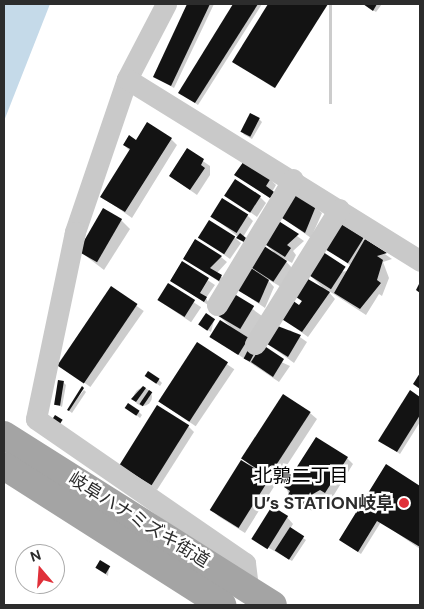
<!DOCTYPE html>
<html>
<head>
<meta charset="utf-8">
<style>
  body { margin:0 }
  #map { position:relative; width:424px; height:609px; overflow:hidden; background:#fff; font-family:"DM Sans","Noto Sans JP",sans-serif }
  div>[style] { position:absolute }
  .water>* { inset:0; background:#c5dae9 }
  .shadow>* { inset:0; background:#0003; transform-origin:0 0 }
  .round { border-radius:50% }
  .building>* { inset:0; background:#131313; transform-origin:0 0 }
  .minor>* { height:21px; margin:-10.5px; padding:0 10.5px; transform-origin:10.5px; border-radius:10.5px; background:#c9c9c9 }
  .primary>* { height:28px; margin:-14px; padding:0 14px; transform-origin:14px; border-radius:14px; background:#a4a4a4 }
  .dots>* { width:14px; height:14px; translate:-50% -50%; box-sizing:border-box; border:2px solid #fff; border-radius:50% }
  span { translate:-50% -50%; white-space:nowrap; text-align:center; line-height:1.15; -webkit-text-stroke:5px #fff; paint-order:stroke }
  .poi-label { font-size:18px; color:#2c2c2c; font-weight:700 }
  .right { translate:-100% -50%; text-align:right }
  .street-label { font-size:18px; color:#2c2c2c }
  .neighbourhood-label { font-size:19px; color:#000 }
  .frame { position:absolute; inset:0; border:5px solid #2c2c2c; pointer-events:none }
  .north { position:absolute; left:15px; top:544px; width:50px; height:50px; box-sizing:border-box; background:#fff; border:1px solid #ababab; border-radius:50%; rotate:342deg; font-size:14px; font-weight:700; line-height:20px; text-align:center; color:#2c2c2c }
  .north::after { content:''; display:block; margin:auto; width:18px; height:22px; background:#e03039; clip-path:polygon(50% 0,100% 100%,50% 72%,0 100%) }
</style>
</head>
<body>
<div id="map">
  <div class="water">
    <div style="clip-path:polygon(4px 4px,50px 4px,4px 121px)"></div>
  </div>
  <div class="shadow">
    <div style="clip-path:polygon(189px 4px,214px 4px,174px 88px,155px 77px)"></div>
    <div style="clip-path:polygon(235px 4px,262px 4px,198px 105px,180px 93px)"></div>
    <div style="clip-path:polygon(270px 4px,326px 4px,274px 88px,234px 62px)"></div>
    <div style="left:329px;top:4px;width:3px;height:100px"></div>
    <div style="clip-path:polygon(363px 4px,382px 4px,376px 12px)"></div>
    <div style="clip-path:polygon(259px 119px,262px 122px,252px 139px,243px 134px)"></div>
    <div style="clip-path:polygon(171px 139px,177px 145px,132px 218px,101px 196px,130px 151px,124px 145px)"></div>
    <div style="clip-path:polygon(187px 150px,210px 166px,210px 175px,197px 195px,170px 176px)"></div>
    <div style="clip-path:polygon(236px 175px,270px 179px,276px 185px,272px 192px,277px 203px)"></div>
    <div style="clip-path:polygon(226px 195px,260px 197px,266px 203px,257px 217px)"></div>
    <div style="clip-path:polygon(315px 207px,322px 213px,311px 238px,280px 216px)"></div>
    <div style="clip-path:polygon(247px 215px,253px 221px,243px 237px,247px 244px,212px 216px)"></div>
    <div style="clip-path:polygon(121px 220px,130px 229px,104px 270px,78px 250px)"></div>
    <div style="clip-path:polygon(277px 222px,304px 241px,293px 251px,296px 255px,292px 263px,283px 258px,292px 268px,281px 287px,266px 278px,274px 287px,265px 308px,236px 288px,258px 273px,250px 265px,274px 252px,264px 243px)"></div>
    <div style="clip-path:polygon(199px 237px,234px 237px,241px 243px,230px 259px)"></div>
    <div style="clip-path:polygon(363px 239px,392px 259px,383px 262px,389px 278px,382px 296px,379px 294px,366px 315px,326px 289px,335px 299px,308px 337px,279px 316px,299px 307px,302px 302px,298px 297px,322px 287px,310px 275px,348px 271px,351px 266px,327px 248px)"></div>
    <div style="clip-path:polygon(221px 257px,227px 262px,217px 273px,227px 282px,225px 286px,185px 258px)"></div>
    <div style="clip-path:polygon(182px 263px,215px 285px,206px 298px,211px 307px,171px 280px)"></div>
    <div style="left:168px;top:285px;width:40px;height:18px;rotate:34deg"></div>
    <div style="left:111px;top:288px;width:40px;height:93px;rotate:35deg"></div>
    <div style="clip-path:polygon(232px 294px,262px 316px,255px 350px,290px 366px,279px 382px,212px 337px,230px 326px,218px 315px)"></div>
    <div style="clip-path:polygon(214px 320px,211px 332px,203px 327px)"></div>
    <div style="clip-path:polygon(290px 330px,307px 342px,294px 363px,265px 342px)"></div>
    <div style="left:197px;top:344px;width:45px;height:69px;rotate:34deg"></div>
    <div style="clip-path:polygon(150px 379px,159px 380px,162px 383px,160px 386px)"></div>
    <div style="clip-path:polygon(63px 382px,66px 385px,62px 407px,55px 403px)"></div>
    <div class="round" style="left:134px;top:388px;width:18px;height:18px"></div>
    <div style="clip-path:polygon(84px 390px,86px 392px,72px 413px,68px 410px)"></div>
    <div style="clip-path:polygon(410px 392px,420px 398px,420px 422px,400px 454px,383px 443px)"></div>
    <div style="clip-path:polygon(127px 408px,139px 412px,142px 415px,140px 418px)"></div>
    <div style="clip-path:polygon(310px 413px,317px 419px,276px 482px,268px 478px,275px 485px,245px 533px,218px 516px,212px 509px,251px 467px,244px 459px)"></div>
    <div style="clip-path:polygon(188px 426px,194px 432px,157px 490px,127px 471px)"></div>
    <div style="clip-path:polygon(347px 458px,353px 464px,332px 498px,326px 495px,312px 511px,289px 495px,286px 487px)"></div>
    <div style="clip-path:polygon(387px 466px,420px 487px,420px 549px,381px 522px,361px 554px,343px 542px)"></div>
    <div style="clip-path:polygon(272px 508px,287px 517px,293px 524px,290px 529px,306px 540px,292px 561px,253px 539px)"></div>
    <div style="clip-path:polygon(109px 567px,108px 576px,96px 568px)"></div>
  </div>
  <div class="building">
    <div style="clip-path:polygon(187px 4px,210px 4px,171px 86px,153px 77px)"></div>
    <div style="clip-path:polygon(233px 4px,258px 4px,195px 103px,178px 93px)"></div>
    <div style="clip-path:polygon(268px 4px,328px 4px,275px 88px,232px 62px)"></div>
    <div style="clip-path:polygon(363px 4px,377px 4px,373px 11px)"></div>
    <div style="left:250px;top:113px;width:11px;height:21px;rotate:27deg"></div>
    <div style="clip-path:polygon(147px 122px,172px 138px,125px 212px,100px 197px,130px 149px,123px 145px,129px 135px,136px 140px)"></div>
    <div style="clip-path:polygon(187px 148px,204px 159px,201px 165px,205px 168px,190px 190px,169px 176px)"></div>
    <div style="clip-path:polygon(244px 161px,271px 178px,266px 186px,274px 192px,270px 198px,234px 175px)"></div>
    <div style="left:235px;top:179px;width:31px;height:20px;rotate:33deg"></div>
    <div style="clip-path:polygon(294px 192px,316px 206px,305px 233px,279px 216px)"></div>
    <div style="left:222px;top:198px;width:31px;height:22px;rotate:32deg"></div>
    <div style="left:103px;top:208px;width:22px;height:50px;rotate:30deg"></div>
    <div style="left:209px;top:220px;width:31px;height:21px;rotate:32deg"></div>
    <div style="clip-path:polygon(277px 220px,299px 234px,287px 245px,291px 248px,285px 257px,263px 243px)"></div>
    <div style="left:340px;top:223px;width:28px;height:30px;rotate:32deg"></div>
    <div style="clip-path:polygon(240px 233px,246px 238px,244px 242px,236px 238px)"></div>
    <div style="clip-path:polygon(195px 239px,222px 256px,210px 268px,222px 275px,219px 281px,183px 259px)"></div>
    <div style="clip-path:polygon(365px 239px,387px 253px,377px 256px,383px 260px,377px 280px,381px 283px,360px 309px,334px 293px)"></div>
    <div style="left:261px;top:244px;width:31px;height:25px;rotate:33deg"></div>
    <div style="left:323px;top:252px;width:27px;height:27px;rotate:33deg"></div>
    <div style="clip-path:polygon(182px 261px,209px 278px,200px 293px,207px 297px,204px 302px,170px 281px)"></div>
    <div style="clip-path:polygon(248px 266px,269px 280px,259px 303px,234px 288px)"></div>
    <div style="clip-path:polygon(308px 279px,330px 292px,302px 332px,277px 316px,289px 298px,299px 305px,302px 301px,296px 297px)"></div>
    <div style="clip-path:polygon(420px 282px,420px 293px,416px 290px)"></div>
    <div style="left:168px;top:283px;width:32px;height:20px;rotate:32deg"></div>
    <div style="left:111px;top:286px;width:32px;height:96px;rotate:34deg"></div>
    <div style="left:231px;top:292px;width:27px;height:27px;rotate:31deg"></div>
    <div style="left:206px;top:313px;width:11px;height:14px;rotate:34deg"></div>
    <div style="left:220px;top:320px;width:34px;height:20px;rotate:32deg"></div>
    <div style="clip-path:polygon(275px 325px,301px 335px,288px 357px,264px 342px)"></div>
    <div style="left:197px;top:342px;width:37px;height:71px;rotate:33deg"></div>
    <div style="left:250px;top:346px;width:7px;height:14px;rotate:27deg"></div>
    <div style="clip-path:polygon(266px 347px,284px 359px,273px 377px,251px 362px,260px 348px)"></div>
    <div style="left:148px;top:371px;width:14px;height:6px;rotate:34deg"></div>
    <div style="clip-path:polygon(420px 373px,420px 389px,413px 384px)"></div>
    <div style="left:58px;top:380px;width:6px;height:25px;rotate:9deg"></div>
    <div style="clip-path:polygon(82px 386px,84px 388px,69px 411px,67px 410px)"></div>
    <div style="clip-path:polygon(143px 386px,146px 388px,136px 402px,131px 399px)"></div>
    <div style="left:149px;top:390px;width:4px;height:17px;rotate:34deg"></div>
    <div style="clip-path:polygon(410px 390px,420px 397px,420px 415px,397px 452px,378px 441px)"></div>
    <div style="left:283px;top:394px;width:33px;height:77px;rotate:33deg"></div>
    <div style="left:128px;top:403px;width:14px;height:6px;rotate:34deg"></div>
    <div style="left:157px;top:405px;width:38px;height:71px;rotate:32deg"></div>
    <div style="left:55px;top:415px;width:9px;height:6px;rotate:32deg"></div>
    <div style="clip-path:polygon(316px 437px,348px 457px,325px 493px,320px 490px,313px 494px,306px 506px,288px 495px,290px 491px,284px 487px)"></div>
    <div style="left:241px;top:460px;width:34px;height:59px;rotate:32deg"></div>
    <div style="clip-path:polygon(386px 464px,420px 486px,420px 547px,377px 521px,358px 552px,339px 540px)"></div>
    <div style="left:272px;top:506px;width:19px;height:39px;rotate:32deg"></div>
    <div style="left:290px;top:527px;width:17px;height:28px;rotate:33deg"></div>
    <div style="left:100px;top:560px;width:12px;height:9px;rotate:31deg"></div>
  </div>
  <div class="minor">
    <div style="left:166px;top:4px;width:85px;rotate:117.5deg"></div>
    <div style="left:127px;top:79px;width:162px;rotate:108.8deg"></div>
    <div style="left:75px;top:232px;width:191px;rotate:101.8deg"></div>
    <div style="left:36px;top:419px;width:254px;rotate:34.6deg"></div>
    <div style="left:245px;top:563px;width:26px;rotate:83deg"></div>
    <div style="left:127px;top:79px;width:345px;rotate:31.8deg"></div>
    <div style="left:217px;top:305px;width:147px;rotate:-58.9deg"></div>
    <div style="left:255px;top:344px;width:159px;rotate:-58.1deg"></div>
  </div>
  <div class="primary">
    <div style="left:4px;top:435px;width:318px;rotate:32.3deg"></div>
    <div style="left:4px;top:466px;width:259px;rotate:32.5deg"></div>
  </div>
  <div class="dots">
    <div style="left:404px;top:503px;background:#e03039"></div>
  </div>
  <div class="poi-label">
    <span class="right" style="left:394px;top:503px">U’s STATION岐阜</span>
  </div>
  <div class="street-label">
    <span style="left:139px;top:520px;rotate:32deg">岐阜ハナミズキ街道</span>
  </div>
  <div class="neighbourhood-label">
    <span style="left:301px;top:476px">北鶉二丁目</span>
  </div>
  <div class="frame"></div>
  <div class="north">N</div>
</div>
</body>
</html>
